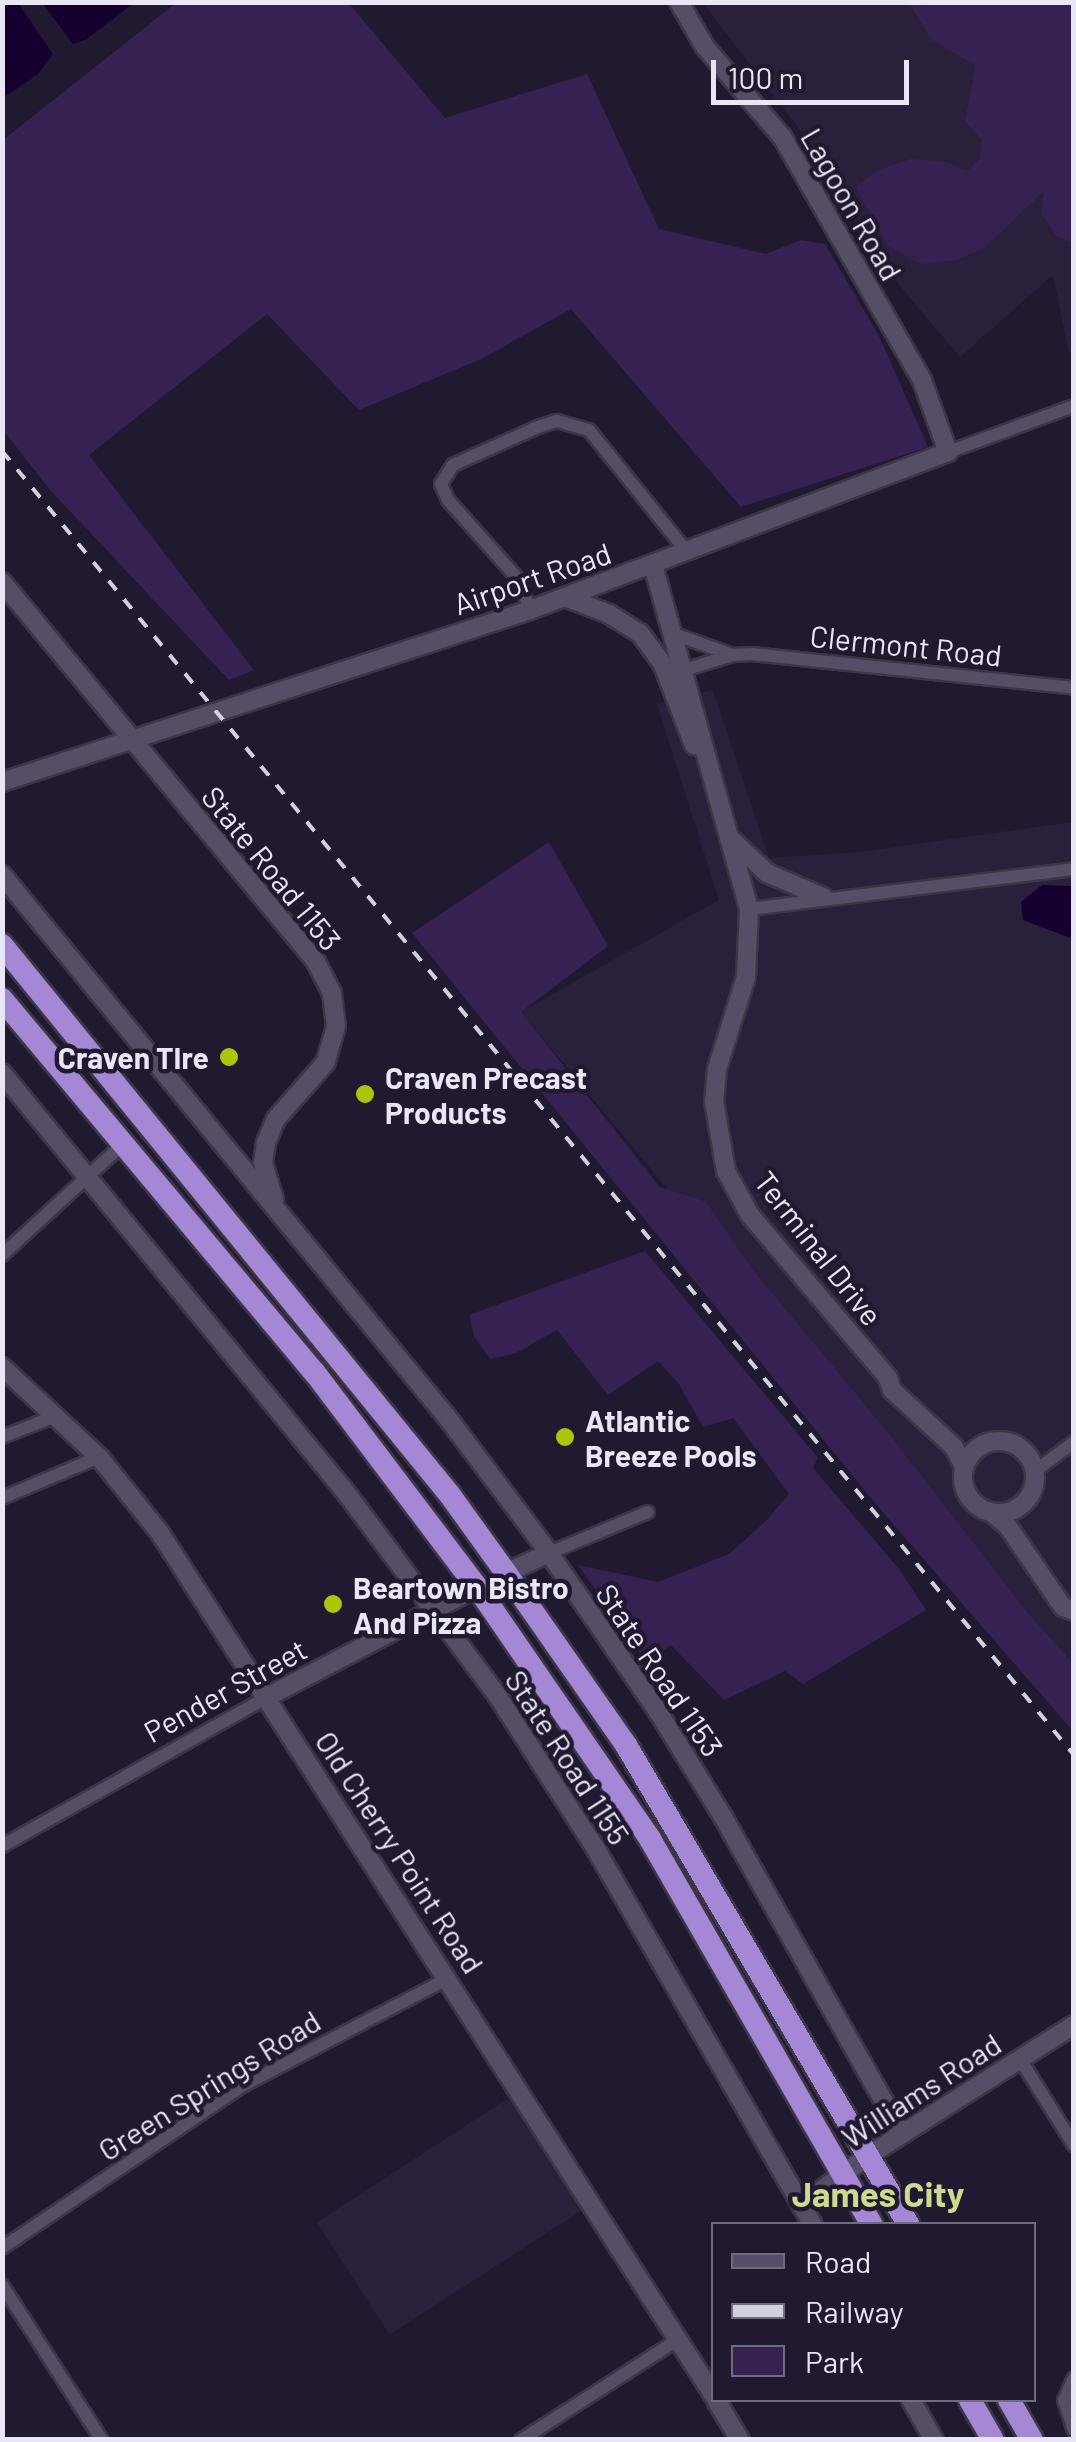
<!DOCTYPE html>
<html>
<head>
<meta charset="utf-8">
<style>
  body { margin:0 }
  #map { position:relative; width:1076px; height:2442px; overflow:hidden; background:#21192f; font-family:Barlow,sans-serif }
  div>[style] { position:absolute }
  .built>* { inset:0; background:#2b203c; transform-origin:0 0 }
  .green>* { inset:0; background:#362252 }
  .water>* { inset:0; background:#16002f }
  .roads { filter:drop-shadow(2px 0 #3c3647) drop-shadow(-2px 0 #3c3647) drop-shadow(0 2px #3c3647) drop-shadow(0 -2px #3c3647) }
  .street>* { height:12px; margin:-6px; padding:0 6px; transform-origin:6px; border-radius:6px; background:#564d66 }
  .secondary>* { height:18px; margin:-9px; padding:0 9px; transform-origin:9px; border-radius:9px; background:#564d66 }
  .secondary>.ring { margin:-9px; padding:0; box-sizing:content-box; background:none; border:18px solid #564d66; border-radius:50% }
  .highway>* { height:22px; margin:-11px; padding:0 11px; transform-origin:11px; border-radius:11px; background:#a487d5 }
  .rail>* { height:4px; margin-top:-2px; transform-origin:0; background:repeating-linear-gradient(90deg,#d4cfdf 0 12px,transparent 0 24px) }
  .dots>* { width:28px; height:28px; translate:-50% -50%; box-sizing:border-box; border:5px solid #21192f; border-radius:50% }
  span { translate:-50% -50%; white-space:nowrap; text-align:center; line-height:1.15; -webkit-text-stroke:9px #21192f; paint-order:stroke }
  .street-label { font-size:30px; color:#ebe6f5 }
  .poi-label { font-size:30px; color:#ebe6f5; font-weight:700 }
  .right { translate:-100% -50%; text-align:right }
  .left { translate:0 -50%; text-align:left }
  .quarter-label { font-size:35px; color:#cbdb8f; font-weight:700 }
  .frame { position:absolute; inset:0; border:5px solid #ebe6f5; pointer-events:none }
  .legend { position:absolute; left:711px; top:2222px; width:325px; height:180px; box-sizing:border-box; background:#21192f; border:2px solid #726b7e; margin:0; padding:12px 18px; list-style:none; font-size:30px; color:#ebe6f5 }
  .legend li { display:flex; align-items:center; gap:20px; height:50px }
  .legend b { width:50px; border:2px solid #726b7e }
  .scale { position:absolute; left:711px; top:60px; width:198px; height:45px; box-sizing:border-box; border:5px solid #ebe6f5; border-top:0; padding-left:12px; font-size:30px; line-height:35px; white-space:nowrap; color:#ebe6f5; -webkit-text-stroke:8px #21192f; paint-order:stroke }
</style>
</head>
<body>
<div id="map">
  <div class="built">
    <div style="clip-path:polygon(703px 3px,1073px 3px,1073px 351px,1069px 353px,1053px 275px,960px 357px,879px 261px,807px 139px)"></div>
    <div style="clip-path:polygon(713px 690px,769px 858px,859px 852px,1073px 822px,1073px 1680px,521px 1012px,719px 900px,657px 704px)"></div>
    <div style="left:513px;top:2095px;width:134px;height:234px;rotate:57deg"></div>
  </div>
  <div class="green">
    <div style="clip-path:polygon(348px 2px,445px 118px,587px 74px,659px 229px,766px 254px,801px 240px,825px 244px,879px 336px,928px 447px,741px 507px,571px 309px,481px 359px,359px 410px,267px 314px,89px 455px,254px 670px,229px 680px,51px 491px,3px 430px,3px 140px,176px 3px)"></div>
    <div style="clip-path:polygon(909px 3px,1073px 3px,1073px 243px,1057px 237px,1041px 212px,1044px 191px,984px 248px,956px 260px,921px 264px,887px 245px,856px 187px,876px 171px,911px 159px,946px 162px,967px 171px,980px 159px,982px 140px,965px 121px,976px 65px,932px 40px)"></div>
    <div style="clip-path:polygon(549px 842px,608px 946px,521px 1012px,660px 1187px,706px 1202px,752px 1269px,889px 1434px,1030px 1616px,1073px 1663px,1073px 1731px,874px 1502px,412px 933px)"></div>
    <div style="clip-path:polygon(645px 1251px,818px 1458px,813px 1468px,899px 1569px,926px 1610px,803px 1684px,785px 1671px,724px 1700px,671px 1645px,646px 1662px,578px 1565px,658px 1582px,729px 1554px,765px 1522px,789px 1494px,733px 1418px,703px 1427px,679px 1384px,658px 1361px,608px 1395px,557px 1330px,516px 1353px,490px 1359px,474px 1336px,469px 1315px)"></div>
  </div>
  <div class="water">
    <div style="clip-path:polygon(3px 2px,18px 3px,53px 54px,38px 74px,3px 98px)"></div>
    <div style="clip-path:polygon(42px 3px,134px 3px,87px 39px,73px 44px)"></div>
    <div style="clip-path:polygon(1042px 885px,1073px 886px,1073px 939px,1023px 920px,1021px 902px)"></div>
  </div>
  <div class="roads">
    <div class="street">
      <div style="left:948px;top:452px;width:134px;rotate:-20.1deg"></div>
      <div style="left:530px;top:610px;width:32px;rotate:-110deg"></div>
      <div style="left:519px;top:580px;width:107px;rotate:-131.6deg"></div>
      <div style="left:448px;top:500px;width:17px;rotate:-114deg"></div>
      <div style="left:441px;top:484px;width:22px;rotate:-58deg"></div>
      <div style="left:453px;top:465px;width:93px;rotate:-24.1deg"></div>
      <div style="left:538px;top:427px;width:20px;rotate:-18deg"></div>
      <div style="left:557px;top:421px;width:33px;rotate:16deg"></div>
      <div style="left:589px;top:430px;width:158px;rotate:51.2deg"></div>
      <div style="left:674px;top:634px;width:63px;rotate:19.6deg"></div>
      <div style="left:684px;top:670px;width:51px;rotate:-17deg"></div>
      <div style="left:733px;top:655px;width:19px;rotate:-3deg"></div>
      <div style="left:752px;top:654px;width:324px;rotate:6deg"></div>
      <div style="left:749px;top:909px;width:327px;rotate:-7deg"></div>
      <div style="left:2px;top:1255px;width:163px;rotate:-42.5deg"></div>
      <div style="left:2px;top:1437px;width:60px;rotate:-21.4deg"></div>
      <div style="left:1035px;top:1471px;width:49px;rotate:-36.6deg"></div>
      <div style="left:2px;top:1498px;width:105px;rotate:-22.9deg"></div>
      <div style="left:549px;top:1553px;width:107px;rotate:-22.5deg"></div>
      <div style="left:2px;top:1846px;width:304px;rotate:-29.3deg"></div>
      <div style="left:1020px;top:2059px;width:102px;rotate:57.9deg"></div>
      <div style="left:2px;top:2248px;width:292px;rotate:-34deg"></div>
      <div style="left:244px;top:2085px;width:231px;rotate:-27.6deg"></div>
      <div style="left:2px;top:2285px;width:184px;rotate:57.2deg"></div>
      <div style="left:1074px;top:2378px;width:24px;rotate:114deg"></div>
      <div style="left:1064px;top:2400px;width:32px;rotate:72deg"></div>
      <div style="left:521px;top:2440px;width:188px;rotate:-32.6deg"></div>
    </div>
    <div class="secondary">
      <div style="left:653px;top:565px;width:357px;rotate:74.4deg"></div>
      <div style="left:749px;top:909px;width:68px;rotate:92.5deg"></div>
      <div style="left:746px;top:977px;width:96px;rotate:107.5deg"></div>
      <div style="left:717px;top:1069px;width:32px;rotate:95deg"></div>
      <div style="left:714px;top:1101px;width:71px;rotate:80.3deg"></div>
      <div style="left:726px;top:1171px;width:50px;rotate:61.4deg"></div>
      <div style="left:750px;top:1215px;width:214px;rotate:49.7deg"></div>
      <div style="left:888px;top:1378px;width:13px;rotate:72deg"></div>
      <div style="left:892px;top:1390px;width:84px;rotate:42.6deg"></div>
      <div style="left:954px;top:1447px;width:22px;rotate:63deg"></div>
      <div style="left:2px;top:582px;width:493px;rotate:50.4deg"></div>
      <div style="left:316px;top:962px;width:36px;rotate:63deg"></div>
      <div style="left:332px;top:994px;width:32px;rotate:83deg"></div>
      <div style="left:336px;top:1026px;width:37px;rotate:106deg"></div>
      <div style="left:326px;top:1062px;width:76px;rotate:131.3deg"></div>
      <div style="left:276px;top:1119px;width:26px;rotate:113deg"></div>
      <div style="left:266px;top:1143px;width:20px;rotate:99deg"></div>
      <div style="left:263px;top:1163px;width:39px;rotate:73deg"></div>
      <div style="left:565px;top:597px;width:47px;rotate:21.1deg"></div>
      <div style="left:609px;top:614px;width:36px;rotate:32deg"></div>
      <div style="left:640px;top:633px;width:39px;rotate:54deg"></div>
      <div style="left:663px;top:665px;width:86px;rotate:68.8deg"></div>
      <div style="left:2px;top:782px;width:555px;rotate:-18.04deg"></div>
      <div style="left:530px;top:610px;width:447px;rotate:-20.7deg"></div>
      <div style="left:948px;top:452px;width:77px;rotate:-109.9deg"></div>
      <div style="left:922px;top:380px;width:280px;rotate:-119.9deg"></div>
      <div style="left:782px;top:137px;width:118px;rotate:-130.5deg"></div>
      <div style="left:705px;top:47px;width:52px;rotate:-120deg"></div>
      <div style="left:732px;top:840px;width:48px;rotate:43.3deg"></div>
      <div style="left:767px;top:873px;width:61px;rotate:23.2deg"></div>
      <div style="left:2px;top:875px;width:706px;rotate:50.63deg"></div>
      <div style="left:450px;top:1421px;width:165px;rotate:53.1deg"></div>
      <div style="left:549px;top:1553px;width:191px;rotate:55.5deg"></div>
      <div style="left:657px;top:1710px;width:126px;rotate:58.3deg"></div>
      <div style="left:723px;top:1817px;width:364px;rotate:60.5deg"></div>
      <div style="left:2px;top:1073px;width:544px;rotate:50.67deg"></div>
      <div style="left:347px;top:1494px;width:251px;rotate:53.3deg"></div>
      <div style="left:497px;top:1695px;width:185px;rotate:57.3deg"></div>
      <div style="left:597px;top:1851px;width:431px;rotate:60deg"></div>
      <div style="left:2px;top:1367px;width:132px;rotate:42.9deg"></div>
      <div style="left:99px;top:1457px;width:97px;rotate:51.2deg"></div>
      <div style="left:160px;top:1533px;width:1026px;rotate:57.3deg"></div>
      <div class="ring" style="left:963px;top:1441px;width:54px;height:54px"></div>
      <div style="left:992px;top:1513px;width:19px;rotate:39deg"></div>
      <div style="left:1007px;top:1525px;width:99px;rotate:55.7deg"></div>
      <div style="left:1063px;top:1607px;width:12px;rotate:20deg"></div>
      <div style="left:506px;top:1573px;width:47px;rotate:-24.9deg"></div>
      <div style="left:267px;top:1697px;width:237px;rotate:-27.6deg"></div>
      <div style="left:801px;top:2205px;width:84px;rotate:-36.3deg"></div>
      <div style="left:869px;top:2155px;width:243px;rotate:-32.4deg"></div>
      <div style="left:716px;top:2400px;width:47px;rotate:59deg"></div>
      <div style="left:911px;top:2400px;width:46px;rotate:60.1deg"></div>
    </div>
    <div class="highway">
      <div style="left:2px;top:945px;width:709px;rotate:50.84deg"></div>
      <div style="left:450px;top:1495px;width:96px;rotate:54.3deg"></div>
      <div style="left:506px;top:1573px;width:210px;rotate:55.1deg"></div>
      <div style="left:626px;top:1745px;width:556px;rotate:59.51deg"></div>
      <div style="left:2px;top:999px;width:488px;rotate:50.1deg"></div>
      <div style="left:315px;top:1373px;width:268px;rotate:52.9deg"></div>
      <div style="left:477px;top:1587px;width:306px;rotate:55.5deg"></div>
      <div style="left:650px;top:1839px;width:444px;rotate:60.1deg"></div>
      <div style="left:970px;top:2400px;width:46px;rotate:60.1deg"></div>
      <div style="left:1009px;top:2400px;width:46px;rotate:60.1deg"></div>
    </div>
  </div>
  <div class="rail">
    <div style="left:2px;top:451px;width:1688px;rotate:50.58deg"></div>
  </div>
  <div class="dots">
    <div style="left:229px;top:1057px;background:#aec60a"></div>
    <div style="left:365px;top:1094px;background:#aec60a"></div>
    <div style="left:565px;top:1437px;background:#aec60a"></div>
    <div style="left:333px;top:1604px;background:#aec60a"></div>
  </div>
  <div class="street-label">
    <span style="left:852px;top:204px;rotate:60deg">Lagoon Road</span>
    <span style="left:532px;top:578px;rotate:-19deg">Airport Road</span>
    <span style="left:906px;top:645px;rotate:6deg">Clermont Road</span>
    <span style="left:272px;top:868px;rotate:51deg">State Road 1153</span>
    <span style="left:819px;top:1248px;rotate:52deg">Terminal Drive</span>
    <span style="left:660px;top:1670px;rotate:56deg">State Road 1153</span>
    <span style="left:225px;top:1690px;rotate:-29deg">Pender Street</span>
    <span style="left:568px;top:1757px;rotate:57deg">State Road 1155</span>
    <span style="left:400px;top:1852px;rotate:57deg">Old Cherry Point Road</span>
    <span style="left:209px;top:2085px;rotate:-32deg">Green Springs Road</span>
    <span style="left:921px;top:2090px;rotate:-33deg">Williams Road</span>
  </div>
  <div class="poi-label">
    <span class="right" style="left:209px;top:1057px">Craven TIre</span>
    <span class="left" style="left:385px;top:1094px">Craven Precast<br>Products</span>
    <span class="left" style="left:585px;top:1437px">Atlantic<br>Breeze Pools</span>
    <span class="left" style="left:353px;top:1604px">Beartown Bistro<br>And Pizza</span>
  </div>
  <div class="quarter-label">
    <span style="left:878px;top:2193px">James City</span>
  </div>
  <div class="frame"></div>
  <ul class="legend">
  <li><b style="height:12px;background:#564d66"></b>Road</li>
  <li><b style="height:12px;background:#d4cfdf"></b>Railway</li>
  <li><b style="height:28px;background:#362252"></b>Park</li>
  </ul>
  <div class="scale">100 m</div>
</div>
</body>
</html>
